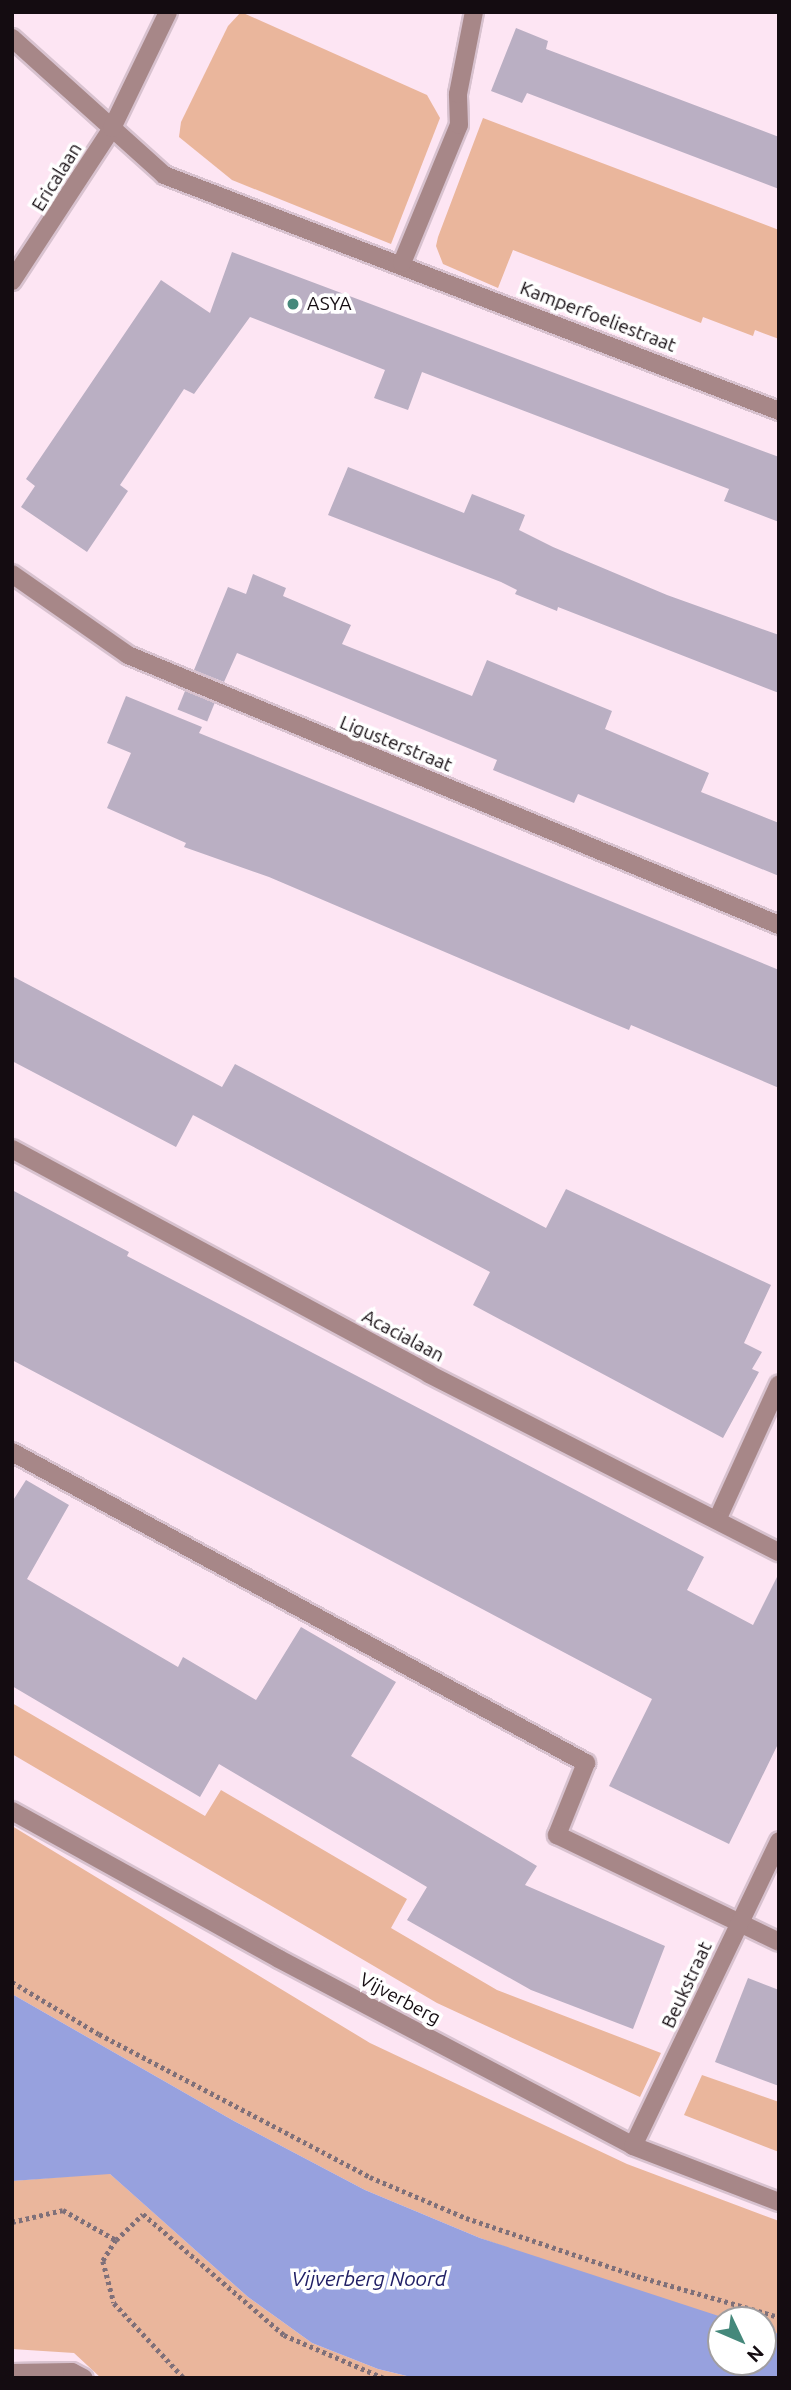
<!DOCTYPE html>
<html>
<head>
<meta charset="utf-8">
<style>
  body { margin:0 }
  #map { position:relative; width:791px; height:2390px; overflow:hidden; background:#fde5f3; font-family:Ubuntu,sans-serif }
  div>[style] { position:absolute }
  .green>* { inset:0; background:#eab69c }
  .water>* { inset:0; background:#97a1de }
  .building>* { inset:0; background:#baafc3; transform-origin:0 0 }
  .path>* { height:4.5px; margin-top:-2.25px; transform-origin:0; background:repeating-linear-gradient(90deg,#7f7079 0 3.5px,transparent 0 7px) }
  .roads { filter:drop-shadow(2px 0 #d8c2cf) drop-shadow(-2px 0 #d8c2cf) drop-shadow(0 2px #d8c2cf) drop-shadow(0 -2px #d8c2cf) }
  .lane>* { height:18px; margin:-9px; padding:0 9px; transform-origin:9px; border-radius:9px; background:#a78788 }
  .street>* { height:18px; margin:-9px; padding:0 9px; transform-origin:9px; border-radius:9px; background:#a78788 }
  .dots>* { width:19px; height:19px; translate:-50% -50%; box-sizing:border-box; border:4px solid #fff; border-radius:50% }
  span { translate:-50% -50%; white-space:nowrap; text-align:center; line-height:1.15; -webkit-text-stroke:7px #fff; paint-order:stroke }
  .street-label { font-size:19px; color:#140c11 }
  .poi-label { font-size:19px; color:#140c11 }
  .left { translate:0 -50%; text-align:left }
  .water-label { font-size:21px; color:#212066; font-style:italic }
  .frame { position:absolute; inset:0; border:14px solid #140c11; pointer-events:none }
  .north { position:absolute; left:707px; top:2306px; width:70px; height:70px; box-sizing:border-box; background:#fff; border:2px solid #a19ea0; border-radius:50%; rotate:134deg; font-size:19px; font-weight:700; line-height:28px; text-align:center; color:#140c11 }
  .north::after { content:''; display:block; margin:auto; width:24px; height:32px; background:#45887b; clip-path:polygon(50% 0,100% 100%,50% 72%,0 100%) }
</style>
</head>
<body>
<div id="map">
  <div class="green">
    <div style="clip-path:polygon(241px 12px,427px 95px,440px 118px,391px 244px,232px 180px,179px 137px,181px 122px,228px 26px)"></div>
    <div style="clip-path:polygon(483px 118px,779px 230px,779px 339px,755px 330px,753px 336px,703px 317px,701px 323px,513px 250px,498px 288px,443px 264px,436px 246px,438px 237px)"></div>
    <div style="clip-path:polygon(12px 1703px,205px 1816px,221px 1790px,407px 1899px,391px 1928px,497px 1990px,661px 2053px,640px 2097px,437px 2003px,12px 1754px)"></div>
    <div style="clip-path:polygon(12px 1826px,370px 2043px,627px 2164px,779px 2221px,779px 2334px,763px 2329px,763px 2320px,731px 2320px,637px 2293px,480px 2238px,365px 2190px,234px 2121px,12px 1994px)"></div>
    <div style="clip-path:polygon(702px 2075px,779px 2102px,779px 2152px,684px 2115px)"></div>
    <div style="clip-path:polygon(109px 2173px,248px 2297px,312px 2343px,378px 2369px,415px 2378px,101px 2378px,74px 2353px,12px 2349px,12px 2181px)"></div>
  </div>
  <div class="water">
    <div style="clip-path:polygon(12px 1994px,234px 2121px,365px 2190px,480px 2238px,731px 2320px,721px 2320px,721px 2362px,763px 2362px,763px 2329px,779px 2334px,779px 2378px,415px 2378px,378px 2369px,312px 2343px,248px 2297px,110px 2174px,12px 2181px)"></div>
  </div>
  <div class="building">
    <div style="clip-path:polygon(516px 28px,548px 41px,546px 49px,779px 137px,779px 189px,527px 93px,522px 103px,491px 91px)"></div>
    <div style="clip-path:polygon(232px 252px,779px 457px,779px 522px,724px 501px,729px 489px,422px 372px,408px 410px,374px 398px,385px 370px,250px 317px,194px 394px,184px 389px,120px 485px,128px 491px,87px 552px,21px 507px,35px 486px,26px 479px,161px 280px,210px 313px)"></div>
    <div style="clip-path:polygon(348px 467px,464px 513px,472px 494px,525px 515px,519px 530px,553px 547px,667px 595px,779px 635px,779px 693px,558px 607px,557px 611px,515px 594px,517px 590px,501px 582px,328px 515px)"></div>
    <div style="clip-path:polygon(253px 574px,286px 588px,283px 596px,351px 625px,342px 644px,472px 696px,487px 660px,612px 711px,605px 729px,709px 773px,701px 792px,779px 823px,779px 876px,578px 794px,574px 803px,493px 770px,497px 760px,237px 653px,224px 682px,194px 670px,228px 587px,246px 594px)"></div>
    <div style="left:185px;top:691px;width:32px;height:20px;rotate:22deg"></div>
    <div style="clip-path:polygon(126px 696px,202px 727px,199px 733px,779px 970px,779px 1088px,631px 1025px,629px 1030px,593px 1015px,269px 877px,184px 847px,186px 843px,107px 808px,131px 753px,107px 743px)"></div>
    <div style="clip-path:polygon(12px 976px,222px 1087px,235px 1064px,546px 1228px,566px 1189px,771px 1285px,744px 1343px,762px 1352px,752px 1369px,759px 1372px,723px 1438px,473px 1305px,490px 1272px,193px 1115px,176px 1147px,12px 1061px)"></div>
    <div style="clip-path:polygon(12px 1190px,129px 1252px,127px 1256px,704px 1557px,687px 1590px,753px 1625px,779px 1573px,779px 1742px,729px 1844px,609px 1786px,652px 1699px,12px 1360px)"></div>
    <div style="clip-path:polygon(26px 1480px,69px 1505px,27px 1579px,178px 1667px,183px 1657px,256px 1700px,301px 1627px,396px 1682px,351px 1756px,537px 1866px,525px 1885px,665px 1946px,633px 2029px,531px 1990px,407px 1920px,427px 1887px,219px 1764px,200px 1797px,12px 1686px,12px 1502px)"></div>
    <div style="clip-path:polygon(748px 1978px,779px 1990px,779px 2086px,715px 2062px)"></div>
  </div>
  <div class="path">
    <div style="left:12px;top:1982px;width:101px;rotate:30.9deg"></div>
    <div style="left:99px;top:2034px;width:306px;rotate:27.8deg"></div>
    <div style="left:370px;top:2177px;width:104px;rotate:23.1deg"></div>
    <div style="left:466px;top:2218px;width:181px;rotate:18.7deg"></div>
    <div style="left:637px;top:2276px;width:148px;rotate:16.1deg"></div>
    <div style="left:12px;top:2222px;width:52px;rotate:-13.2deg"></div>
    <div style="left:63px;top:2210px;width:61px;rotate:29.5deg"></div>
    <div style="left:116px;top:2240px;width:37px;rotate:-44deg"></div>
    <div style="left:143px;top:2214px;width:186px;rotate:40.6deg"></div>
    <div style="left:284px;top:2335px;width:109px;rotate:23.3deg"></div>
    <div style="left:116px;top:2240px;width:25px;rotate:122deg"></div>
    <div style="left:103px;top:2261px;width:43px;rotate:75.3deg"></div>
    <div style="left:114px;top:2303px;width:103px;rotate:47deg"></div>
  </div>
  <div class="roads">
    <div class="lane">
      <div style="left:12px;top:1452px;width:653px;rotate:28.45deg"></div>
      <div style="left:586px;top:1763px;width:78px;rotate:111.9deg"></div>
      <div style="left:557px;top:1835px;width:246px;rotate:25.7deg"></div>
      <div style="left:717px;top:1520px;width:149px;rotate:-65.5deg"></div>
    </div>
    <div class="street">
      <div style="left:12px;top:38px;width:205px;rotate:42deg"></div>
      <div style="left:164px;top:175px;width:659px;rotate:20.99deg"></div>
      <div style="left:402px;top:263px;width:149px;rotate:-67.6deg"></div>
      <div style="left:459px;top:125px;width:31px;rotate:-92deg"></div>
      <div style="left:458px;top:94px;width:84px;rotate:-79deg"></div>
      <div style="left:12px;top:281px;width:183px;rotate:-56.8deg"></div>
      <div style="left:112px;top:128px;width:129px;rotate:-64.2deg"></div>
      <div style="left:12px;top:574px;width:141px;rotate:34.9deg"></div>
      <div style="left:128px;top:655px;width:705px;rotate:22.53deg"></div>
      <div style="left:12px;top:1149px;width:474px;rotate:28.3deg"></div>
      <div style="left:429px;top:1374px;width:393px;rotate:27deg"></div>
      <div style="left:12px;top:1811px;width:305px;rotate:29deg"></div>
      <div style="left:279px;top:1959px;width:400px;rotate:27.8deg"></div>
      <div style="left:633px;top:2146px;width:156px;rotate:21deg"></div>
      <div style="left:633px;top:2146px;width:338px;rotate:-64.4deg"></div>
      <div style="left:12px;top:2373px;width:60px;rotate:-1deg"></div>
      <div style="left:72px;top:2372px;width:13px;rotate:27deg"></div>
    </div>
  </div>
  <div class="dots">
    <div style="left:293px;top:304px;background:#45887b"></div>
  </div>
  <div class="street-label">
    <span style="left:57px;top:177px;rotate:-58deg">Ericalaan</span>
    <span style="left:598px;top:317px;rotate:21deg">Kamperfoeliestraat</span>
    <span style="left:396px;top:744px;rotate:22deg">Ligusterstraat</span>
    <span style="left:403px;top:1336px;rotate:28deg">Acacialaan</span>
    <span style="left:687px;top:1985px;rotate:-65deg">Beukstraat</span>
    <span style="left:400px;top:1999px;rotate:28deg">Vijverberg</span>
  </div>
  <div class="poi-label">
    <span class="left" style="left:307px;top:304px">ASYA</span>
  </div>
  <div class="water-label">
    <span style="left:369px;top:2278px">Vijverberg Noord</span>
  </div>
  <div class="frame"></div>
  <div class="north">N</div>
</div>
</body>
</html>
